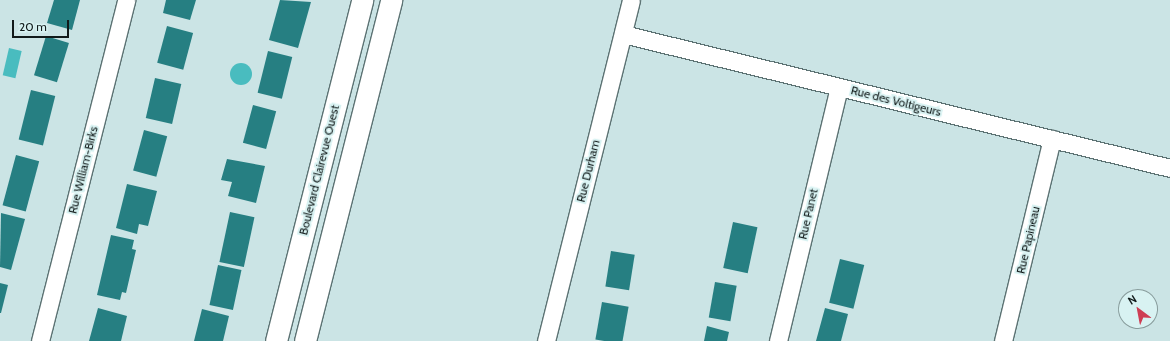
<!DOCTYPE html>
<html>
<head>
<meta charset="utf-8">
<style>
  body { margin:0 }
  #map { position:relative; width:1170px; height:341px; overflow:hidden; background:#cbe4e5; font-family:Cabin,sans-serif }
  div>[style] { position:absolute }
  .water>* { inset:0; background:#49bcbf; transform-origin:0 0 }
  .round { border-radius:50% }
  .building>* { inset:0; background:#267f82; transform-origin:0 0 }
  .roads { filter:drop-shadow(1px 0 #5c7273) drop-shadow(-1px 0 #5c7273) drop-shadow(0 1px #5c7273) drop-shadow(0 -1px #5c7273) }
  .minor>* { height:17px; margin:-8.5px; padding:0 8.5px; transform-origin:8.5px; border-radius:8.5px; background:#fff }
  .tertiary>* { height:21px; margin:-10.5px; padding:0 10.5px; transform-origin:10.5px; border-radius:10.5px; background:#fff }
  span { translate:-50% -50%; white-space:nowrap; text-align:center; line-height:1.15; -webkit-text-stroke:4px #d8f2f2; paint-order:stroke }
  .street-label { font-size:12px; color:#111a1a }
  .north { position:absolute; left:1118px; top:289px; width:40px; height:40px; box-sizing:border-box; background:#d8f2f2; border:1px solid #889c9c; border-radius:50%; rotate:328deg; font-size:11px; font-weight:700; line-height:16px; text-align:center; color:#111a1a }
  .north::after { content:''; display:block; margin:auto; width:14px; height:18px; background:#ce3e54; clip-path:polygon(50% 0,100% 100%,50% 72%,0 100%) }
  .scale { position:absolute; left:12px; top:20px; width:57px; height:18px; box-sizing:border-box; border:2px solid #111a1a; border-top:0; padding-left:5px; font-size:12px; line-height:14px; white-space:nowrap; color:#111a1a; -webkit-text-stroke:3px #d8f2f2; paint-order:stroke }
</style>
</head>
<body>
<div id="map">
  <div class="water">
    <div style="left:9px;top:48px;width:13px;height:28px;rotate:13deg"></div>
    <div class="round" style="left:230px;top:63px;width:22px;height:22px"></div>
  </div>
  <div class="building">
    <div style="clip-path:polygon(54px 0,80px 0,72px 30px,47px 23px)"></div>
    <div style="clip-path:polygon(166px 0,196px 0,190px 20px,163px 13px)"></div>
    <div style="clip-path:polygon(280px 0,311px 2px,298px 48px,269px 40px)"></div>
    <div style="left:167px;top:26px;width:27px;height:38px;rotate:15deg"></div>
    <div style="left:46px;top:36px;width:24px;height:41px;rotate:17deg"></div>
    <div style="left:268px;top:51px;width:25px;height:43px;rotate:14deg"></div>
    <div style="left:155px;top:78px;width:27px;height:41px;rotate:13deg"></div>
    <div style="left:31px;top:90px;width:25px;height:51px;rotate:14deg"></div>
    <div style="left:253px;top:105px;width:24px;height:39px;rotate:15deg"></div>
    <div style="left:144px;top:130px;width:24px;height:42px;rotate:15deg"></div>
    <div style="left:16px;top:155px;width:24px;height:52px;rotate:15deg"></div>
    <div style="clip-path:polygon(227px 159px,265px 166px,256px 203px,228px 196px,232px 182px,221px 180px)"></div>
    <div style="clip-path:polygon(127px 184px,157px 191px,148px 226px,139px 224px,137px 234px,116px 228px)"></div>
    <div style="left:230px;top:212px;width:25px;height:51px;rotate:12deg"></div>
    <div style="clip-path:polygon(1px 213px,25px 219px,11px 270px,0 267px)"></div>
    <div style="left:733px;top:222px;width:25px;height:47px;rotate:12deg"></div>
    <div style="clip-path:polygon(111px 235px,134px 240px,132px 249px,136px 250px,126px 293px,122px 292px,120px 300px,97px 295px)"></div>
    <div style="left:611px;top:251px;width:24px;height:36px;rotate:9deg"></div>
    <div style="left:840px;top:259px;width:25px;height:45px;rotate:14deg"></div>
    <div style="left:218px;top:265px;width:24px;height:41px;rotate:12deg"></div>
    <div style="left:715px;top:282px;width:22px;height:36px;rotate:10deg"></div>
    <div style="clip-path:polygon(0 283px,8px 285px,1px 313px,0 313px)"></div>
    <div style="left:602px;top:302px;width:27px;height:38px;rotate:10deg"></div>
    <div style="clip-path:polygon(98px 308px,127px 316px,121px 341px,89px 341px)"></div>
    <div style="clip-path:polygon(825px 308px,848px 314px,841px 341px,816px 341px)"></div>
    <div style="clip-path:polygon(202px 309px,229px 316px,223px 341px,194px 341px)"></div>
    <div style="clip-path:polygon(707px 326px,729px 332px,727px 341px,704px 341px)"></div>
  </div>
  <div class="roads">
    <div class="minor">
      <div style="left:623px;top:34px;width:563px;rotate:13.76deg"></div>
      <div style="left:40px;top:341px;width:352px;rotate:-75.8deg"></div>
      <div style="left:546px;top:341px;width:351px;rotate:-76deg"></div>
      <div style="left:778px;top:341px;width:261px;rotate:-76.5deg"></div>
      <div style="left:1003px;top:341px;width:208px;rotate:-76.4deg"></div>
    </div>
    <div class="tertiary">
      <div style="left:276px;top:341px;width:352px;rotate:-75.8deg"></div>
      <div style="left:305px;top:341px;width:352px;rotate:-75.8deg"></div>
    </div>
  </div>
  <div class="street-label">
    <span style="left:896px;top:101px;rotate:14deg">Rue des Voltigeurs</span>
    <span style="left:83px;top:170px;rotate:-76deg">Rue William-Birks</span>
    <span style="left:319px;top:170px;rotate:-76deg">Boulevard Clairevue Ouest</span>
    <span style="left:588px;top:171px;rotate:-76deg">Rue Durham</span>
    <span style="left:808px;top:214px;rotate:-77deg">Rue Panet</span>
    <span style="left:1028px;top:240px;rotate:-77deg">Rue Papineau</span>
  </div>
  <div class="north">N</div>
  <div class="scale">20 m</div>
</div>
</body>
</html>
